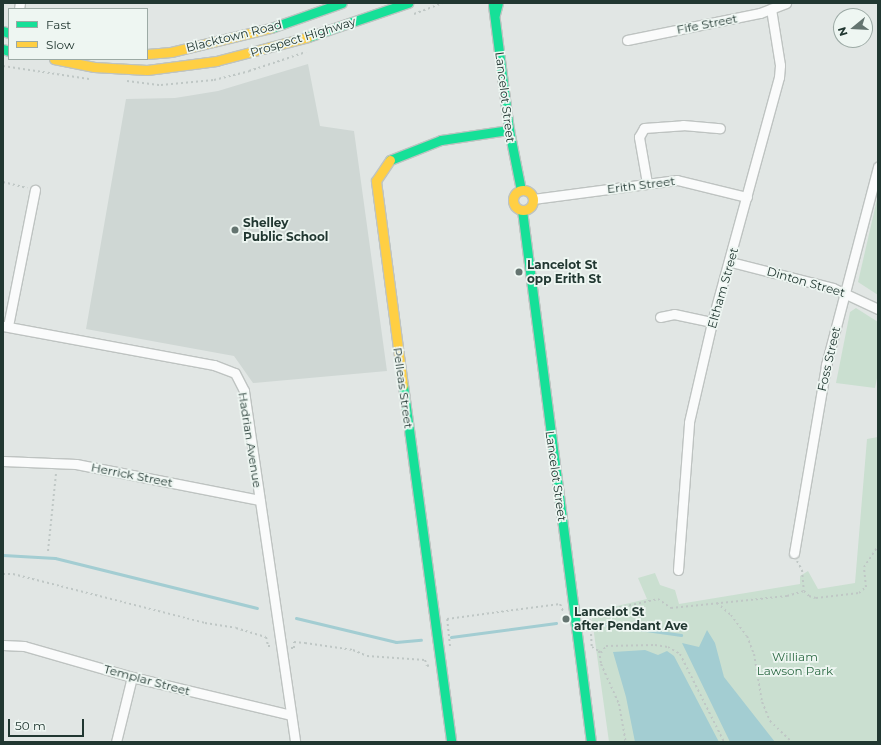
<!DOCTYPE html>
<html>
<head>
<meta charset="utf-8">
<style>
  body { margin:0 }
  #map { position:relative; width:881px; height:745px; overflow:hidden; background:#e1e6e4; font-family:Montserrat,sans-serif }
  div>[style] { position:absolute }
  .built>* { inset:0; background:#cfd7d4 }
  .green>* { inset:0; background:#cadfd0 }
  .water>* { inset:0; background:#a3cdd2 }
  .stream>* { height:3px; margin:-1.5px; padding:0 1.5px; transform-origin:1.5px; border-radius:1.5px; background:#a3cdd2 }
  .path>* { height:2px; margin-top:-1px; transform-origin:0; background:repeating-linear-gradient(90deg,#bfc7c5 0 2px,transparent 0 5px) }
  .roads { filter:drop-shadow(1px 0 #bec3c1) drop-shadow(-1px 0 #bec3c1) drop-shadow(0 1px #bec3c1) drop-shadow(0 -1px #bec3c1) }
  .street>* { height:9px; margin:-4.5px; padding:0 4.5px; transform-origin:4.5px; border-radius:4.5px; background:#fafbfb }
  .fast>* { height:9px; margin:-4.5px; padding:0 4.5px; transform-origin:4.5px; border-radius:4.5px; background:#16e098 }
  .slow>* { height:9px; margin:-4.5px; padding:0 4.5px; transform-origin:4.5px; border-radius:4.5px; background:#ffcf43 }
  .slow>.ring { margin:-4.5px; padding:0; box-sizing:content-box; background:none; border:9px solid #ffcf43; border-radius:50% }
  .dots>* { width:11px; height:11px; translate:-50% -50%; box-sizing:border-box; border:2px solid #eef6f2; border-radius:50% }
  span { translate:-50% -50%; white-space:nowrap; text-align:center; line-height:1.15; -webkit-text-stroke:3.5px #eef6f2; paint-order:stroke }
  .street-label { font-size:12px; color:#213731 }
  .poi-label { font-size:12px; color:#213731; font-weight:700 }
  .left { translate:0 -50%; text-align:left }
  .park-label { font-size:12px; color:#2e6b45 }
  .frame { position:absolute; inset:0; border:4px solid #213731; pointer-events:none }
  .legend { position:absolute; left:8px; top:8px; width:140px; height:52px; box-sizing:border-box; background:#eef6f2; border:1px solid #9caaa5; margin:0; padding:5px 7px; list-style:none; font-size:12px; color:#213731 }
  .legend li { display:flex; align-items:center; gap:8px; height:20px }
  .legend b { width:20px; border:1px solid #9caaa5 }
  .north { position:absolute; left:833px; top:8px; width:40px; height:40px; box-sizing:border-box; background:#eef6f2; border:1px solid #9caaa5; border-radius:50%; rotate:252deg; font-size:11px; font-weight:700; line-height:16px; text-align:center; color:#213731 }
  .north::after { content:''; display:block; margin:auto; width:14px; height:18px; background:#647470; clip-path:polygon(50% 0,100% 100%,50% 72%,0 100%) }
  .scale { position:absolute; left:8px; top:719px; width:76px; height:18px; box-sizing:border-box; border:2px solid #213731; border-top:0; padding-left:5px; font-size:12px; line-height:14px; white-space:nowrap; color:#213731; -webkit-text-stroke:3px #eef6f2; paint-order:stroke }
</style>
</head>
<body>
<div id="map">
  <div class="built">
    <div style="clip-path:polygon(308px 64px,320px 126px,354px 131px,387px 371px,253px 383px,234px 356px,86px 329px,126px 99px,175px 98px,218px 91px)"></div>
  </div>
  <div class="green">
    <div style="clip-path:polygon(878px 195px,878px 295px,858px 282px)"></div>
    <div style="clip-path:polygon(856px 308px,878px 322px,878px 373px,875px 388px,836px 383px,850px 312px)"></div>
    <div style="clip-path:polygon(878px 437px,878px 742px,609px 742px,591px 612px,647px 599px,638px 578px,655px 573px,660px 585px,675px 590px,679px 604px,800px 584px,800px 576px,808px 571px,818px 589px,855px 583px,867px 439px)"></div>
  </div>
  <div class="water">
    <div style="clip-path:polygon(707px 630px,715px 643px,724px 677px,775px 742px,730px 742px,682px 643px,699px 647px)"></div>
    <div style="clip-path:polygon(645px 650px,658px 655px,667px 651px,674px 656px,719px 742px,635px 742px,626px 697px,613px 652px)"></div>
  </div>
  <div class="stream">
    <div style="left:3px;top:555px;width:52px;rotate:3.3deg"></div>
    <div style="left:55px;top:558px;width:208px;rotate:13.9deg"></div>
    <div style="left:296px;top:618px;width:103px;rotate:13.5deg"></div>
    <div style="left:396px;top:642px;width:25px;rotate:-5deg"></div>
    <div style="left:596px;top:623px;width:86px;rotate:8deg"></div>
    <div style="left:451px;top:637px;width:106px;rotate:-7.6deg"></div>
  </div>
  <div class="path">
    <div style="left:414px;top:14px;width:31px;rotate:-21deg"></div>
    <div style="left:3px;top:66px;width:87px;rotate:8.6deg"></div>
    <div style="left:127px;top:81px;width:34px;rotate:7deg"></div>
    <div style="left:161px;top:85px;width:53px;rotate:-5.4deg"></div>
    <div style="left:214px;top:80px;width:36px;rotate:-14deg"></div>
    <div style="left:249px;top:71px;width:60px;rotate:-18.4deg"></div>
    <div style="left:3px;top:182px;width:25px;rotate:14deg"></div>
    <div style="left:48px;top:551px;width:78px;rotate:-84.1deg"></div>
    <div style="left:797px;top:561px;width:10px;rotate:61deg"></div>
    <div style="left:802px;top:570px;width:21px;rotate:85deg"></div>
    <div style="left:804px;top:591px;width:7px;rotate:45deg"></div>
    <div style="left:809px;top:596px;width:7px;rotate:16deg"></div>
    <div style="left:816px;top:598px;width:43px;rotate:-6.6deg"></div>
    <div style="left:859px;top:593px;width:9px;rotate:-41deg"></div>
    <div style="left:866px;top:587px;width:20px;rotate:-96deg"></div>
    <div style="left:864px;top:567px;width:25px;rotate:-56deg"></div>
    <div style="left:3px;top:574px;width:10px"></div>
    <div style="left:13px;top:574px;width:198px;rotate:14.3deg"></div>
    <div style="left:205px;top:623px;width:31px;rotate:9deg"></div>
    <div style="left:236px;top:628px;width:31px;rotate:17deg"></div>
    <div style="left:266px;top:637px;width:9px;rotate:77deg"></div>
    <div style="left:268px;top:646px;width:5px"></div>
    <div style="left:717px;top:603px;width:18px;rotate:41deg"></div>
    <div style="left:731px;top:615px;width:26px;rotate:53deg"></div>
    <div style="left:747px;top:636px;width:19px;rotate:69deg"></div>
    <div style="left:754px;top:654px;width:49px;rotate:80.5deg"></div>
    <div style="left:762px;top:702px;width:21px;rotate:67deg"></div>
    <div style="left:770px;top:721px;width:30px;rotate:44deg"></div>
    <div style="left:585px;top:609px;width:3px"></div>
    <div style="left:588px;top:609px;width:5px;rotate:68deg"></div>
    <div style="left:590px;top:614px;width:70px;rotate:-12.4deg"></div>
    <div style="left:658px;top:599px;width:16px;rotate:35deg"></div>
    <div style="left:671px;top:608px;width:117px;rotate:-5.9deg"></div>
    <div style="left:787px;top:596px;width:18px;rotate:-16deg"></div>
    <div style="left:590px;top:614px;width:33px;rotate:87deg"></div>
    <div style="left:592px;top:647px;width:8px;rotate:30deg"></div>
    <div style="left:599px;top:651px;width:13px;rotate:81deg"></div>
    <div style="left:601px;top:664px;width:44px;rotate:65.8deg"></div>
    <div style="left:619px;top:704px;width:39px;rotate:80deg"></div>
    <div style="left:450px;top:646px;width:27px;rotate:-96deg"></div>
    <div style="left:447px;top:619px;width:114px;rotate:-7.6deg"></div>
    <div style="left:560px;top:604px;width:8px;rotate:67deg"></div>
    <div style="left:291px;top:648px;width:3px"></div>
    <div style="left:294px;top:648px;width:6px;rotate:-90deg"></div>
    <div style="left:294px;top:642px;width:11px;rotate:5deg"></div>
    <div style="left:305px;top:643px;width:49px;rotate:8.3deg"></div>
    <div style="left:353px;top:650px;width:15px;rotate:23deg"></div>
    <div style="left:367px;top:656px;width:58px;rotate:3.9deg"></div>
    <div style="left:425px;top:660px;width:6px;rotate:72deg"></div>
    <div style="left:427px;top:666px;width:4px;rotate:-14deg"></div>
    <div style="left:599px;top:651px;width:3px;rotate:45deg"></div>
    <div style="left:601px;top:653px;width:9px;rotate:-54deg"></div>
    <div style="left:606px;top:646px;width:49px;rotate:-1.2deg"></div>
    <div style="left:655px;top:645px;width:13px;rotate:9deg"></div>
    <div style="left:668px;top:647px;width:14px;rotate:30deg"></div>
    <div style="left:680px;top:654px;width:98px;rotate:63.4deg"></div>
  </div>
  <div class="roads">
    <div class="street">
      <div style="left:19px;top:9px;width:6px;rotate:-81deg"></div>
      <div style="left:627px;top:40px;width:136px;rotate:-11.5deg"></div>
      <div style="left:760px;top:13px;width:28px;rotate:-21deg"></div>
      <div style="left:647px;top:183px;width:47px;rotate:-99.9deg"></div>
      <div style="left:639px;top:137px;width:10px;rotate:-61deg"></div>
      <div style="left:644px;top:128px;width:39px;rotate:-4deg"></div>
      <div style="left:683px;top:125px;width:37px;rotate:5deg"></div>
      <div style="left:533px;top:199px;width:145px;rotate:-7.5deg"></div>
      <div style="left:677px;top:180px;width:72px;rotate:13.7deg"></div>
      <div style="left:731px;top:262px;width:105px;rotate:14.3deg"></div>
      <div style="left:833px;top:288px;width:50px;rotate:25deg"></div>
      <div style="left:660px;top:317px;width:14px;rotate:-12deg"></div>
      <div style="left:674px;top:314px;width:39px;rotate:12deg"></div>
      <div style="left:3px;top:326px;width:215px;rotate:10.5deg"></div>
      <div style="left:214px;top:365px;width:22px;rotate:21deg"></div>
      <div style="left:235px;top:373px;width:20px;rotate:63deg"></div>
      <div style="left:244px;top:391px;width:355px;rotate:81.7deg"></div>
      <div style="left:8px;top:326px;width:139px;rotate:-78.8deg"></div>
      <div style="left:3px;top:461px;width:73px;rotate:2.4deg"></div>
      <div style="left:76px;top:464px;width:187px;rotate:11.1deg"></div>
      <div style="left:794px;top:553px;width:191px;rotate:-80.3deg"></div>
      <div style="left:826px;top:365px;width:205px;rotate:-75.3deg"></div>
      <div style="left:678px;top:570px;width:148px;rotate:-85.7deg"></div>
      <div style="left:689px;top:422px;width:103px;rotate:-77deg"></div>
      <div style="left:712px;top:322px;width:254px;rotate:-74.7deg"></div>
      <div style="left:779px;top:77px;width:12px;rotate:-85deg"></div>
      <div style="left:780px;top:65px;width:57px;rotate:-99.1deg"></div>
      <div style="left:3px;top:645px;width:21px;rotate:3deg"></div>
      <div style="left:24px;top:646px;width:112px;rotate:16deg"></div>
      <div style="left:132px;top:677px;width:163px;rotate:13.4deg"></div>
      <div style="left:116px;top:742px;width:67px;rotate:-76.2deg"></div>
    </div>
    <div class="fast">
      <div style="left:493px;top:5px;width:126px;rotate:82.7deg"></div>
      <div style="left:509px;top:130px;width:61px;rotate:78.7deg"></div>
      <div style="left:495px;top:14px;width:11px;rotate:-75deg"></div>
      <div style="left:271px;top:28px;width:75px;rotate:-19.4deg"></div>
      <div style="left:3px;top:31px;width:6px;rotate:18deg"></div>
      <div style="left:308px;top:37px;width:106px;rotate:-18.8deg"></div>
      <div style="left:3px;top:49px;width:6px;rotate:18deg"></div>
      <div style="left:390px;top:160px;width:55px;rotate:-21.4deg"></div>
      <div style="left:441px;top:140px;width:69px;rotate:-8.4deg"></div>
      <div style="left:522px;top:210px;width:536px;rotate:82.61deg"></div>
      <div style="left:403px;top:385px;width:360px;rotate:82.3deg"></div>
    </div>
    <div class="slow">
      <div style="left:147px;top:54px;width:24px;rotate:-5deg"></div>
      <div style="left:171px;top:52px;width:103px;rotate:-13.5deg"></div>
      <div style="left:54px;top:59px;width:41px;rotate:11.3deg"></div>
      <div style="left:94px;top:67px;width:53px;rotate:3.2deg"></div>
      <div style="left:147px;top:70px;width:70px;rotate:-7.4deg"></div>
      <div style="left:216px;top:61px;width:95px;rotate:-14.6deg"></div>
      <div style="left:390px;top:160px;width:25px;rotate:124deg"></div>
      <div style="left:376px;top:181px;width:206px;rotate:82.5deg"></div>
      <div class="ring" style="left:513px;top:190px;width:11px;height:11px"></div>
    </div>
  </div>
  <div class="dots">
    <div style="left:235px;top:230px;background:#647470"></div>
    <div style="left:519px;top:272px;background:#647470"></div>
    <div style="left:566px;top:619px;background:#647470"></div>
  </div>
  <div class="street-label">
    <span style="left:707px;top:24px;rotate:-11deg">Fife Street</span>
    <span style="left:234px;top:36px;rotate:-14deg">Blacktown Road</span>
    <span style="left:303px;top:37px;rotate:-17deg">Prospect Highway</span>
    <span style="left:505px;top:97px;rotate:83deg">Lancelot Street</span>
    <span style="left:641px;top:185px;rotate:-7deg">Erith Street</span>
    <span style="left:806px;top:282px;rotate:16deg">Dinton Street</span>
    <span style="left:723px;top:288px;rotate:-74deg">Eltham Street</span>
    <span style="left:829px;top:359px;rotate:-77deg">Foss Street</span>
    <span style="left:403px;top:388px;rotate:82deg">Pelleas Street</span>
    <span style="left:250px;top:440px;rotate:81deg">Hadrian Avenue</span>
    <span style="left:132px;top:475px;rotate:11deg">Herrick Street</span>
    <span style="left:556px;top:476px;rotate:82deg">Lancelot Street</span>
    <span style="left:147px;top:680px;rotate:15deg">Templar Street</span>
  </div>
  <div class="poi-label">
    <span class="left" style="left:243px;top:230px">Shelley<br>Public School</span>
    <span class="left" style="left:527px;top:272px">Lancelot St<br>opp Erith St</span>
    <span class="left" style="left:574px;top:619px">Lancelot St<br>after Pendant Ave</span>
  </div>
  <div class="park-label">
    <span style="left:795px;top:664px">William<br>Lawson Park</span>
  </div>
  <div class="frame"></div>
  <ul class="legend">
  <li><b style="height:5px;background:#16e098"></b>Fast</li>
  <li><b style="height:5px;background:#ffcf43"></b>Slow</li>
  </ul>
  <div class="north">N</div>
  <div class="scale">50 m</div>
</div>
</body>
</html>
